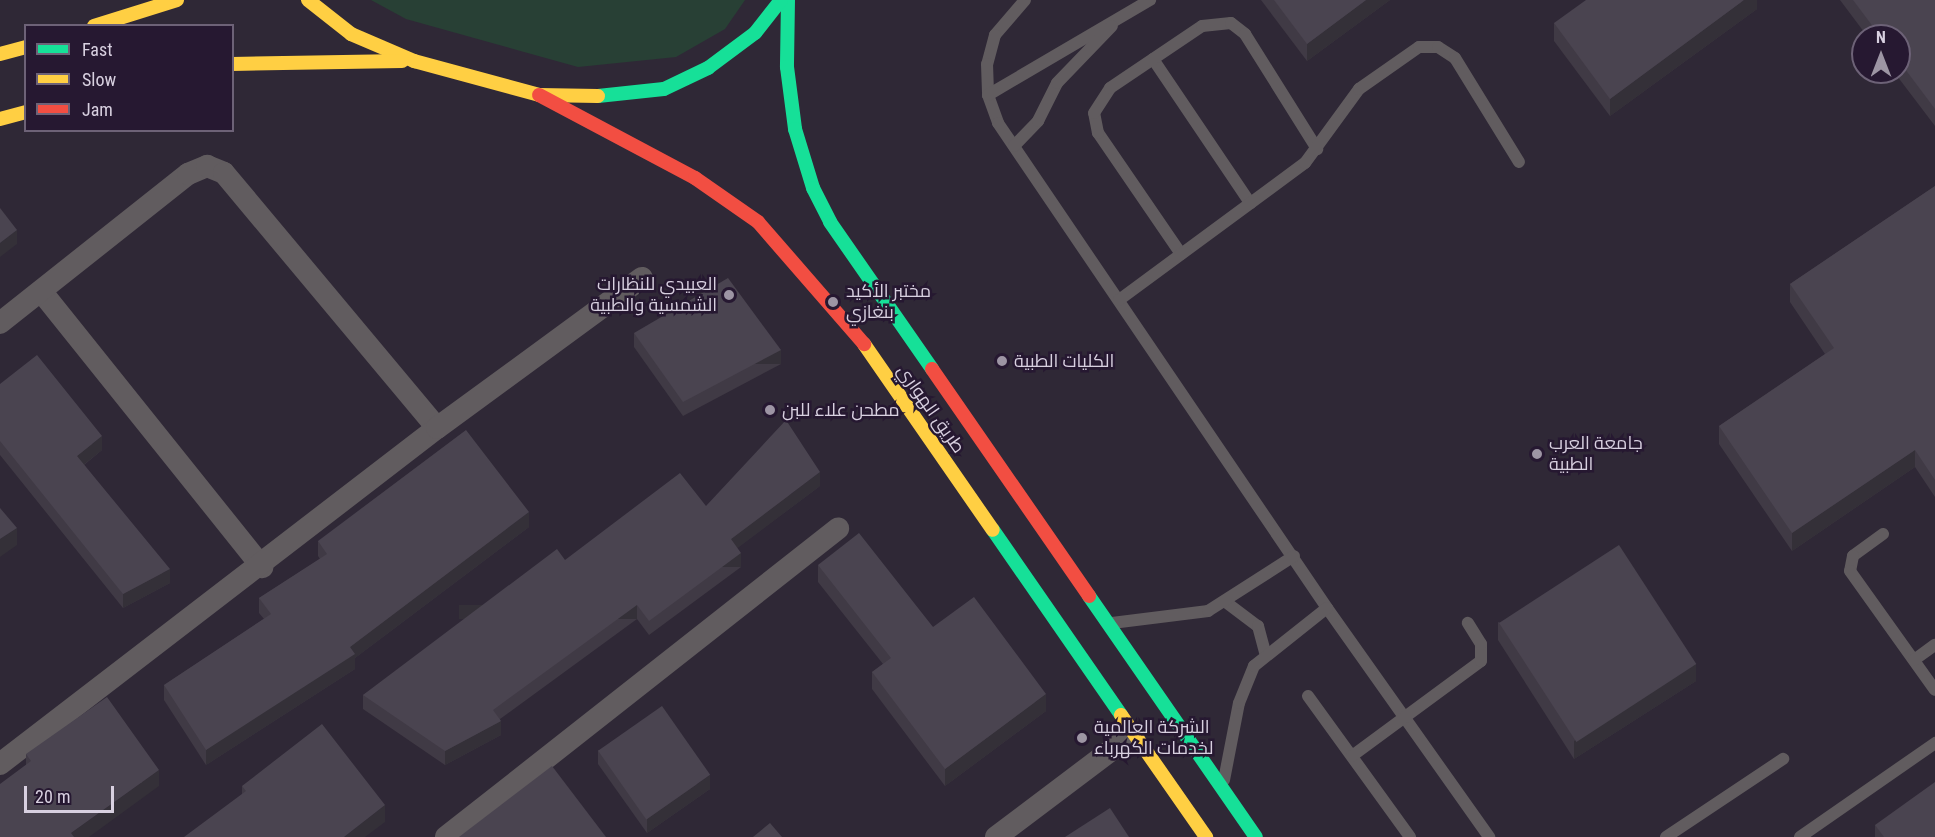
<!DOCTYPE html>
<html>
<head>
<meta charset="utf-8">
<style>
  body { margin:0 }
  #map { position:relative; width:1935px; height:837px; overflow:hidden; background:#2f2836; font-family:"Roboto Condensed",Cairo,sans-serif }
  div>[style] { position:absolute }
  .green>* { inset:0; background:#284035 }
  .lane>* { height:12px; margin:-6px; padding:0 6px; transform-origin:6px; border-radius:6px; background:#615c5f }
  .street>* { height:22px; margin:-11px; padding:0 11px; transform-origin:11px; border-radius:11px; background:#615c5f }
  .fast>* { height:14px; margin:-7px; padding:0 7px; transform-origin:7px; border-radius:7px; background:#16e098 }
  .slow>* { height:14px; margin:-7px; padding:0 7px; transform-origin:7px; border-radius:7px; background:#ffcf43 }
  .jam>* { height:14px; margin:-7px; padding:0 7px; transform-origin:7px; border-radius:7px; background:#f24e42 }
  .wall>* { inset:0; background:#403a45 }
  .shaded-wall>* { inset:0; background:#343038; transform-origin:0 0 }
  .building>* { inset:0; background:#4a4450; transform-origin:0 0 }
  .dots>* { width:16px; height:16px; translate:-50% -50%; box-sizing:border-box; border:3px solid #261831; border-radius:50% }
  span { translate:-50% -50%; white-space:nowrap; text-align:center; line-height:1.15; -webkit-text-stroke:5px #261831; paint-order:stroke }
  .poi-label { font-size:18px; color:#d8d0e0 }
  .right { translate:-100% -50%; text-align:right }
  .left { translate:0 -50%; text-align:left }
  .street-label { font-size:18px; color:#d8d0e0 }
  .legend { position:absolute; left:24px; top:24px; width:210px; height:108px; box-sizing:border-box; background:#261831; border:2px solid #6d6277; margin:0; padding:8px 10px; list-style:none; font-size:18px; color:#d8d0e0 }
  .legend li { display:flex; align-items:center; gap:12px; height:30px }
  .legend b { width:30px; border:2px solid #6d6277 }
  .north { position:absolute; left:1851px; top:24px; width:60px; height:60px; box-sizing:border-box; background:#261831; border:2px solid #6d6277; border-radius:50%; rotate:0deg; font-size:16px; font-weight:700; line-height:24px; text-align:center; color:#d8d0e0 }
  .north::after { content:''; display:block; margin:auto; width:21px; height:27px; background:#9d95a4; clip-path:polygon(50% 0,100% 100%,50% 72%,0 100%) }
  .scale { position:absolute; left:24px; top:786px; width:90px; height:27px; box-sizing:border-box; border:3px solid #d8d0e0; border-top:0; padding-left:8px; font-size:18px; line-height:21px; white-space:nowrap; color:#d8d0e0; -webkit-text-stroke:4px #261831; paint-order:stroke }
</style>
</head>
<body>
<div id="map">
  <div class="green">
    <div style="clip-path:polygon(371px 0,745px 0,725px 29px,676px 57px,578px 67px,406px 19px)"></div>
  </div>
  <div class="lane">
    <div style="left:1025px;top:0;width:46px;rotate:130.6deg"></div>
    <div style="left:995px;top:35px;width:30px;rotate:105deg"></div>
    <div style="left:987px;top:64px;width:31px;rotate:88deg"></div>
    <div style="left:988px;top:95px;width:30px;rotate:70deg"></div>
    <div style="left:998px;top:123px;width:586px;rotate:55.85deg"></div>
    <div style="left:1327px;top:608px;width:281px;rotate:54.7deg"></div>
    <div style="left:1153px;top:59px;width:174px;rotate:56deg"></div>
    <div style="left:988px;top:95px;width:188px;rotate:-30.4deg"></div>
    <div style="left:1014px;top:146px;width:35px;rotate:-46deg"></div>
    <div style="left:1038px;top:121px;width:42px;rotate:-63.4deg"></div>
    <div style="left:1057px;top:83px;width:79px;rotate:-46deg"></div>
    <div style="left:1181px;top:254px;width:147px;rotate:-124.4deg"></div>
    <div style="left:1098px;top:133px;width:20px;rotate:-101deg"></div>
    <div style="left:1094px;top:113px;width:30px;rotate:-57deg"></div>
    <div style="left:1110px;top:88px;width:111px;rotate:-34deg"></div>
    <div style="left:1202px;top:26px;width:29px;rotate:-6deg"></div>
    <div style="left:1231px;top:23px;width:18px;rotate:38deg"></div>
    <div style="left:1245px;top:34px;width:136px;rotate:57.9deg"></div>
    <div style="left:1119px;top:300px;width:231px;rotate:-36.4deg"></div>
    <div style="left:1305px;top:163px;width:92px;rotate:-53.9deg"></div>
    <div style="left:1359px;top:89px;width:73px;rotate:-35deg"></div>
    <div style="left:1419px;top:47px;width:19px"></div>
    <div style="left:1438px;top:47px;width:20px;rotate:33deg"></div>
    <div style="left:1455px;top:58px;width:122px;rotate:58.4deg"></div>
    <div style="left:1883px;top:534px;width:37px;rotate:144deg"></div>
    <div style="left:1853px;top:556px;width:15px;rotate:101deg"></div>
    <div style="left:1850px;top:571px;width:146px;rotate:54.5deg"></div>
    <div style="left:1227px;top:603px;width:39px;rotate:37deg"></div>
    <div style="left:1258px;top:626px;width:27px;rotate:75deg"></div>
    <div style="left:1112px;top:623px;width:97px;rotate:-7.1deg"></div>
    <div style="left:1208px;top:611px;width:102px;rotate:-32.6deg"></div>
    <div style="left:1914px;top:660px;width:26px;rotate:-36deg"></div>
    <div style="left:1308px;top:696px;width:174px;rotate:54.1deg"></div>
    <div style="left:1352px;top:756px;width:160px;rotate:-36.4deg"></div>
    <div style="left:1481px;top:661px;width:17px;rotate:-90deg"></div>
    <div style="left:1481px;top:644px;width:25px;rotate:-122deg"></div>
    <div style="left:1224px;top:780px;width:78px;rotate:-79deg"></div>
    <div style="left:1239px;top:703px;width:40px;rotate:-68deg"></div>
    <div style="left:1254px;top:666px;width:93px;rotate:-38.5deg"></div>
    <div style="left:1666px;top:837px;width:141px;rotate:-33.7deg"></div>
    <div style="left:1800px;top:837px;width:165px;rotate:-34.8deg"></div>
  </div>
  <div class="street">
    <div style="left:41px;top:291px;width:354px;rotate:51.3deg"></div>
    <div style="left:0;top:323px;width:240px;rotate:-38.4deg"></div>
    <div style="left:188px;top:174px;width:21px;rotate:-23deg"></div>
    <div style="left:207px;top:166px;width:18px;rotate:22deg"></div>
    <div style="left:224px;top:173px;width:332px;rotate:50.1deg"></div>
    <div style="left:0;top:764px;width:551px;rotate:-37.56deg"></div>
    <div style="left:437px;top:428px;width:254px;rotate:-36.2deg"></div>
    <div style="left:446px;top:837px;width:499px;rotate:-38.2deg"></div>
    <div style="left:996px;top:837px;width:173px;rotate:-37deg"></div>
  </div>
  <div class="fast">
    <div style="left:788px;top:0;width:67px;rotate:90.9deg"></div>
    <div style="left:787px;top:67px;width:63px;rotate:82.6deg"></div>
    <div style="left:795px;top:129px;width:62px;rotate:73deg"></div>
    <div style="left:813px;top:188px;width:38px;rotate:63deg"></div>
    <div style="left:830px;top:222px;width:179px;rotate:55.2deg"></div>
    <div style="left:598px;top:96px;width:66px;rotate:-6.1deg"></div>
    <div style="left:664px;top:89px;width:49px;rotate:-25.5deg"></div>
    <div style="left:708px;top:68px;width:59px;rotate:-36.7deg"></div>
    <div style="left:755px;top:33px;width:42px;rotate:-51.8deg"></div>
    <div style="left:993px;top:530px;width:225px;rotate:55.3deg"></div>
    <div style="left:1089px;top:596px;width:293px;rotate:55.3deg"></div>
  </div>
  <div class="slow">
    <div style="left:308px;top:0;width:55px;rotate:38.3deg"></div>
    <div style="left:351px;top:34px;width:69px;rotate:23.2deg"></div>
    <div style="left:414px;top:61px;width:130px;rotate:15.2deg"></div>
    <div style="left:539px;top:95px;width:59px;rotate:1deg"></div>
    <div style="left:94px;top:26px;width:87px;rotate:-17.4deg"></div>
    <div style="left:0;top:54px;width:27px;rotate:-15deg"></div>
    <div style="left:232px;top:64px;width:170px;rotate:-1deg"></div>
    <div style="left:0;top:119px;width:27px;rotate:-15deg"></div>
    <div style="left:864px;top:344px;width:226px;rotate:55.3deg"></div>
    <div style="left:1121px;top:715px;width:149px;rotate:55.1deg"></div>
  </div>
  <div class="jam">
    <div style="left:539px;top:95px;width:177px;rotate:28deg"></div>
    <div style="left:695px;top:178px;width:77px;rotate:34.9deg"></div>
    <div style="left:758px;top:222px;width:162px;rotate:49deg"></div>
    <div style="left:932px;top:369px;width:276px;rotate:55.3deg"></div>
  </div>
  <div class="wall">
    <div style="clip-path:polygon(1261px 0,1390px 0,1307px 61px)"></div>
    <div style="clip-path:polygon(1757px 0,1757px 9px,1610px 116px,1554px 41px,1554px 23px)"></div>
    <div style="clip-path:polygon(1840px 0,1935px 0,1935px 126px,1894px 72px,1899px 72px,1899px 36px,1867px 36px)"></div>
    <div style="clip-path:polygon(1935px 186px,1935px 497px,1915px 467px,1792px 551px,1719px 444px,1719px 426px,1825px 354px,1790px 302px,1790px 284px)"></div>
    <div style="clip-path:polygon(634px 333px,781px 364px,683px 416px,634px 347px)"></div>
    <div style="clip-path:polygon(0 384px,102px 450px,84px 465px,170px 583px,123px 608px,0 455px)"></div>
    <div style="clip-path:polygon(820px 486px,737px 548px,741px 567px,649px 635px,637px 619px,500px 719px,501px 735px,445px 765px,363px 709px,363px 695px,565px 560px)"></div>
    <div style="clip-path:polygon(529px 527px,355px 658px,355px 669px,206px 765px,164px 700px,164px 685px,264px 619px,259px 613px,259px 598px,320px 559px,318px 556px,318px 541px)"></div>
    <div style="clip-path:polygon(818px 565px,933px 627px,1046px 711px,945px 786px,872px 689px,872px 672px,883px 664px,818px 582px)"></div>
    <div style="clip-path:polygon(1498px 622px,1696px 681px,1574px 759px,1498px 640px)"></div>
    <div style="clip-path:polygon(598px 750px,710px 789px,647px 833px,598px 764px)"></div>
    <div style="clip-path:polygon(26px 754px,159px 786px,26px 765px)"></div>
    <div style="clip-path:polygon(242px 786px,385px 822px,242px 794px)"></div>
    <div style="clip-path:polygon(1875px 825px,1935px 837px,1875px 837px)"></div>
  </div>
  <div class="shaded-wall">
    <div style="clip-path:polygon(1366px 0,1390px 0,1307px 61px,1307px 44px)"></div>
    <div style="clip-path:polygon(1744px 0,1757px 0,1757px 9px,1610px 116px,1610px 99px)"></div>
    <div style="clip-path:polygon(17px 230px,17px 244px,0 257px,0 243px)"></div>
    <div style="left:781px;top:350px;width:14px;height:111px;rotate:90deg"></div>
    <div style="clip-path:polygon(102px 436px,102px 450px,77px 470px,77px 456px)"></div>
    <div style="clip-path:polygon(1915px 450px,1915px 467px,1792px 551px,1792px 533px)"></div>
    <div style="clip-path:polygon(820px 472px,820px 486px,731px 553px,731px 539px)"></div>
    <div style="clip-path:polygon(529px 512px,529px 527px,355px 658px,355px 669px,206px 765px,206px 750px,350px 647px)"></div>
    <div style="clip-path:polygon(17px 528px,17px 545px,0 557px,0 539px)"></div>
    <div style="left:741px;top:553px;width:14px;height:114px;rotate:90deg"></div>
    <div style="clip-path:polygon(170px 569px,170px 583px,123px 608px,123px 594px)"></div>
    <div style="left:637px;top:605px;width:14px;height:178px;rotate:90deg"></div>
    <div style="clip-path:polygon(1696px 664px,1696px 681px,1574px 759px,1574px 741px)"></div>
    <div style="clip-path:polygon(1046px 694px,1046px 711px,945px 786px,945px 769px)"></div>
    <div style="clip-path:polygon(501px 721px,501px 735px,445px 765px,445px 751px)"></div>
    <div style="clip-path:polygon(159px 770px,159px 786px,89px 837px,71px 837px,71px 833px)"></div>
    <div style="clip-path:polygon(710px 775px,710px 789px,647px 833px,647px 819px)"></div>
    <div style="clip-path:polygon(385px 805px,385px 822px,365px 837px,344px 837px)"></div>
  </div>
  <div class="building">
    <div style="clip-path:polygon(1274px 0,1366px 0,1307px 44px)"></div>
    <div style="clip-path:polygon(1586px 0,1744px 0,1610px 99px,1554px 23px)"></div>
    <div style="clip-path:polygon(1853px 0,1935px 0,1935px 109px,1899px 61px,1899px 36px,1880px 36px)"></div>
    <div style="clip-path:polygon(1935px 186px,1935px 480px,1915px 450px,1792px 533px,1719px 426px,1834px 348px,1790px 284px)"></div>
    <div style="clip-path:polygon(0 208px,17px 230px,0 243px)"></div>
    <div style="clip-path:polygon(728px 278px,781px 350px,683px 402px,634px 333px)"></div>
    <div style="clip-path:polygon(37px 355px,102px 436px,77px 456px,170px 569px,123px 594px,0 441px,0 384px)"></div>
    <div style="clip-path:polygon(786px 420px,820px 472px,731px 539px,741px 553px,649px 621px,637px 605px,493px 710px,501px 721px,445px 751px,363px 695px,557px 549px,565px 560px,680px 473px,706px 506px)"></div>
    <div style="clip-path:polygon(466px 430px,529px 512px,350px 647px,355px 654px,206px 750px,164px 685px,271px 614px,259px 598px,327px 554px,318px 541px)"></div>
    <div style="clip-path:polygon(0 508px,17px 528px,0 539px)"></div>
    <div style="clip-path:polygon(859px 533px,933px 627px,974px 597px,1046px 694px,945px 769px,872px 672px,891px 658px,818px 565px)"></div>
    <div style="left:1619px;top:545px;width:142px;height:143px;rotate:57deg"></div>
    <div style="clip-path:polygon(107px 697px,159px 770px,71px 833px,74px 837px,0 837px,0 784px,31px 761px,26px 754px)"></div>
    <div style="left:662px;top:706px;width:84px;height:78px;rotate:55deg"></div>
    <div style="clip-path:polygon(322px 724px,385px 805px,344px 837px,184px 837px,246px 791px,242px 786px)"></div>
    <div style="clip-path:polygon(552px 766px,606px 837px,459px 837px)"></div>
    <div style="clip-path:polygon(1935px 782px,1935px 837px,1884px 837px,1875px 825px)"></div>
    <div style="clip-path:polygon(1110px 808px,1129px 837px,1065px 837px)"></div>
    <div style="clip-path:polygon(770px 823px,782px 837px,753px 837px)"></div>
  </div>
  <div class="dots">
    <div style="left:729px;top:295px;background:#9d95a4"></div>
    <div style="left:833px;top:302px;background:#9d95a4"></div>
    <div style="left:1002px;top:361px;background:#9d95a4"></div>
    <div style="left:770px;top:410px;background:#9d95a4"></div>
    <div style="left:1537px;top:454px;background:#9d95a4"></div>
    <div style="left:1082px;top:738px;background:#9d95a4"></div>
  </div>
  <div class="poi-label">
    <span class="right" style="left:717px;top:295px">العبيدي للنظارات<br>الشمسية والطبية</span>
    <span class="left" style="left:846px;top:302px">مختبر الأكيد<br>بنغازي</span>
    <span class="left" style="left:1014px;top:361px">الكليات الطبية</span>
    <span class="left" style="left:782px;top:410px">مطحن علاء للبن</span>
    <span class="left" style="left:1549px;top:454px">جامعة العرب<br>الطبية</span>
    <span class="left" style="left:1094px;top:738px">الشركة العالمية<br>لخدمات الكهرباء</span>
  </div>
  <div class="street-label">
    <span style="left:931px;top:409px;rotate:55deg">طريق الهواري</span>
  </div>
  <ul class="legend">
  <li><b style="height:8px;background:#16e098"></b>Fast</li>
  <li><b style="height:8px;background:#ffcf43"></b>Slow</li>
  <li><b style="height:8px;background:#f24e42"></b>Jam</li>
  </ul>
  <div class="north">N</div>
  <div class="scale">20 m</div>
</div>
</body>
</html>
